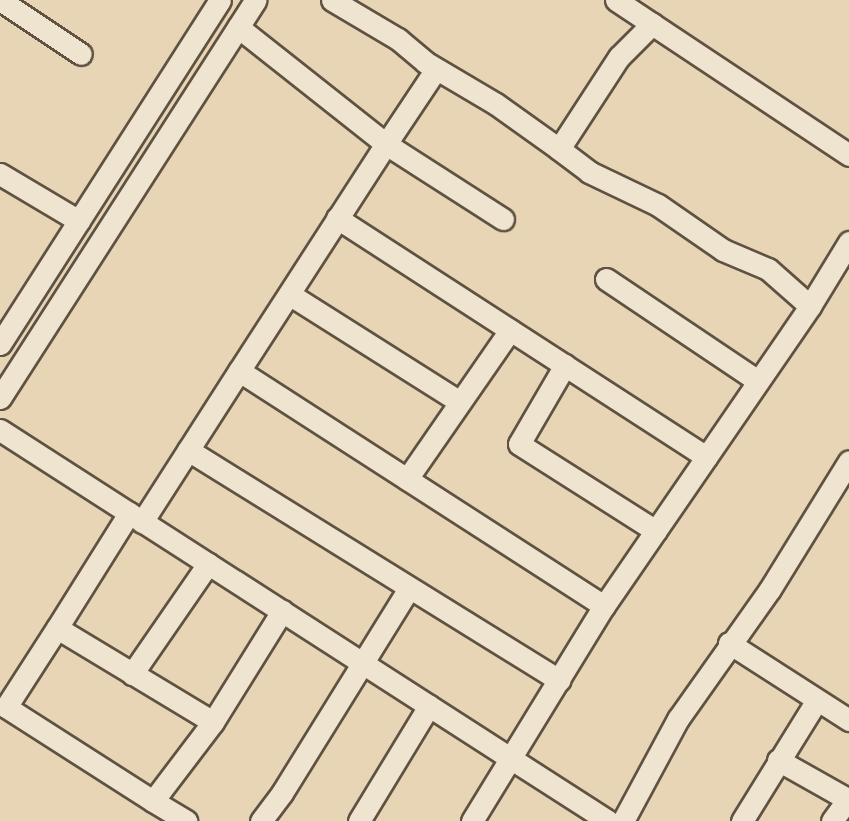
<!DOCTYPE html>
<html>
<head>
<meta charset="utf-8">
<style>
  body { margin:0 }
  #map { position:relative; width:849px; height:821px; overflow:hidden; background:#e7d5b5; font-family:"Libre Caslon Text",serif }
  div>[style] { position:absolute }
  .roads { filter:drop-shadow(2px 0 #5f5242) drop-shadow(-2px 0 #5f5242) drop-shadow(0 2px #5f5242) drop-shadow(0 -2px #5f5242) }
  .minor>* { height:21px; margin:-10.5px; padding:0 10.5px; transform-origin:10.5px; border-radius:10.5px; background:#efe4cf }
  span { translate:-50% -50%; white-space:nowrap; text-align:center; line-height:1.15; -webkit-text-stroke:5px #efe4cf; paint-order:stroke }
</style>
</head>
<body>
<div id="map">
  <div class="roads">
    <div class="minor">
      <div style="left:0;top:0;width:97px;rotate:33.7deg"></div>
      <div style="left:332px;top:0;width:77px;rotate:30.6deg"></div>
      <div style="left:398px;top:39px;width:35px;rotate:40deg"></div>
      <div style="left:425px;top:62px;width:82px;rotate:30.6deg"></div>
      <div style="left:496px;top:104px;width:77px;rotate:35.5deg"></div>
      <div style="left:559px;top:149px;width:110px;rotate:-56.9deg"></div>
      <div style="left:619px;top:57px;width:47px;rotate:-45deg"></div>
      <div style="left:616px;top:0;width:280px;rotate:33.6deg"></div>
      <div style="left:238px;top:27px;width:189px;rotate:38.3deg"></div>
      <div style="left:386px;top:144px;width:90px;rotate:-56.3deg"></div>
      <div style="left:559px;top:149px;width:38px;rotate:37deg"></div>
      <div style="left:589px;top:172px;width:76px;rotate:25.6deg"></div>
      <div style="left:658px;top:205px;width:79px;rotate:34.7deg"></div>
      <div style="left:723px;top:250px;width:49px;rotate:22.9deg"></div>
      <div style="left:768px;top:269px;width:56px;rotate:41.4deg"></div>
      <div style="left:0;top:174px;width:92px;rotate:30.7deg"></div>
      <div style="left:337px;top:218px;width:440px;rotate:32.9deg"></div>
      <div style="left:606px;top:279px;width:183px;rotate:33.9deg"></div>
      <div style="left:289px;top:294px;width:202px;rotate:32.3deg"></div>
      <div style="left:0;top:344px;width:408px;rotate:-57.4deg"></div>
      <div style="left:565px;top:365px;width:91px;rotate:120.2deg"></div>
      <div style="left:519px;top:444px;width:162px;rotate:32.4deg"></div>
      <div style="left:0;top:398px;width:473px;rotate:-57.3deg"></div>
      <div style="left:0;top:430px;width:723px;rotate:32.74deg"></div>
      <div style="left:188px;top:450px;width:437px;rotate:31.8deg"></div>
      <div style="left:407px;top:479px;width:181px;rotate:-55.3deg"></div>
      <div style="left:142px;top:522px;width:179px;rotate:-57.3deg"></div>
      <div style="left:604px;top:606px;width:364px;rotate:-55.5deg"></div>
      <div style="left:810px;top:306px;width:75px;rotate:-58.6deg"></div>
      <div style="left:57px;top:628px;width:94px;rotate:122.8deg"></div>
      <div style="left:6px;top:707px;width:174px;rotate:32.6deg"></div>
      <div style="left:153px;top:801px;width:99px;rotate:-52.8deg"></div>
      <div style="left:213px;top:722px;width:182px;rotate:-148.9deg"></div>
      <div style="left:57px;top:628px;width:136px;rotate:-57.9deg"></div>
      <div style="left:729px;top:643px;width:143px;rotate:32.7deg"></div>
      <div style="left:132px;top:674px;width:134px;rotate:-55.4deg"></div>
      <div style="left:213px;top:722px;width:131px;rotate:-58.1deg"></div>
      <div style="left:778px;top:760px;width:81px;rotate:29.4deg"></div>
      <div style="left:153px;top:801px;width:39px;rotate:31deg"></div>
      <div style="left:261px;top:821px;width:35px;rotate:-53deg"></div>
      <div style="left:282px;top:793px;width:241px;rotate:-58.2deg"></div>
      <div style="left:359px;top:821px;width:135px;rotate:-58.7deg"></div>
      <div style="left:472px;top:821px;width:252px;rotate:-58.5deg"></div>
      <div style="left:604px;top:606px;width:434px;rotate:-147.2deg"></div>
      <div style="left:239px;top:371px;width:270px;rotate:-57.1deg"></div>
      <div style="left:386px;top:144px;width:139px;rotate:32.7deg"></div>
      <div style="left:623px;top:821px;width:116px;rotate:-61.7deg"></div>
      <div style="left:678px;top:719px;width:159px;rotate:-54.7deg"></div>
      <div style="left:770px;top:589px;width:150px;rotate:-58.3deg"></div>
      <div style="left:742px;top:821px;width:142px;rotate:-58.2deg"></div>
      <div style="left:832px;top:821px;width:27px;rotate:-54deg"></div>
    </div>
  </div>
</div>
</body>
</html>
